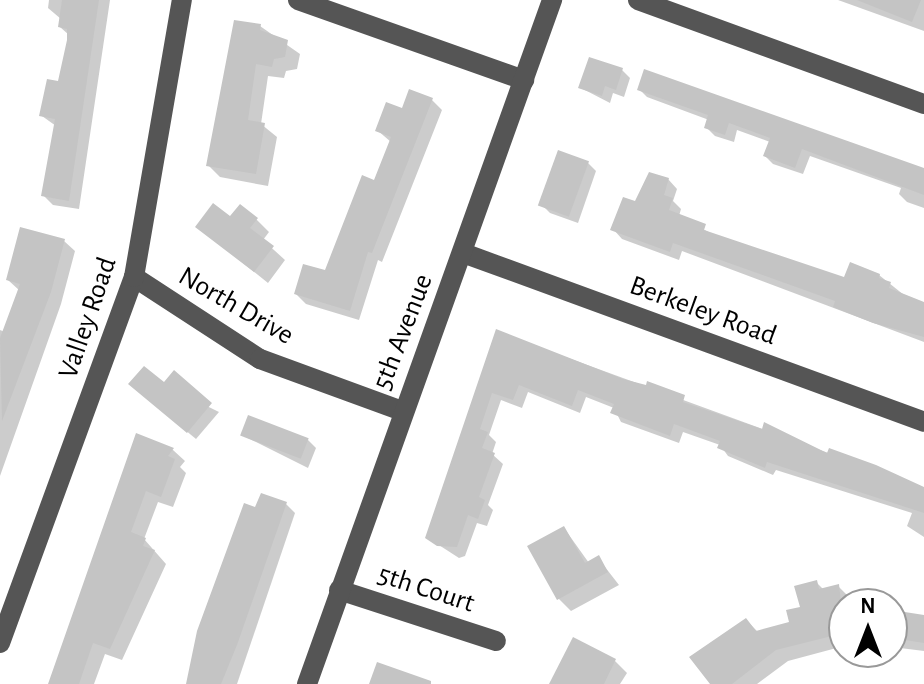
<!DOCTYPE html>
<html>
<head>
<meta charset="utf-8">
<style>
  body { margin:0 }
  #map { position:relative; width:924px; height:684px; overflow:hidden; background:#fff; font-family:"Alegreya Sans",sans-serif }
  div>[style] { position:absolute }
  .shadow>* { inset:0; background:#0003 }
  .building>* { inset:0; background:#c4c4c4; transform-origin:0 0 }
  .minor>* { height:20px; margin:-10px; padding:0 10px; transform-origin:10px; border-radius:10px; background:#555 }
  span { translate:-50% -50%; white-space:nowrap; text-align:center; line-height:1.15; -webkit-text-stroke:7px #fff; paint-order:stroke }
  .street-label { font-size:28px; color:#000 }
  .north { position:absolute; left:828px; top:588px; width:80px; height:80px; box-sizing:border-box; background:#fff; border:2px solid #999; border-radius:50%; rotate:0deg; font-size:22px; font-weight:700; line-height:32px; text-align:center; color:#000 }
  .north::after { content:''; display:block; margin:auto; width:28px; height:36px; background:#000; clip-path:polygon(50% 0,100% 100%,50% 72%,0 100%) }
</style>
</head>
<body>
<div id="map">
  <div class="shadow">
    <div style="clip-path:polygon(49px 0,110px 0,79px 209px,53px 205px,43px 195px,56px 126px,42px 116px,60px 84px,69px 35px,60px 27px,61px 19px,48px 8px)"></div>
    <div style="clip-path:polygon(838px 0,924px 0,924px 31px)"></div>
    <div style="clip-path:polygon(260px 26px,300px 54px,297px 69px,286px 71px,284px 78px,268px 76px,261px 124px,277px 137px,268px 186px,220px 177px,208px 165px)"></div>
    <div style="clip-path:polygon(622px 70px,630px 78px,624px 97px,613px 93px,610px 103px,581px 88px)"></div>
    <div style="clip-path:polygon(639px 89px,924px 171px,924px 208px,907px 202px,899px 194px,901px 188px,810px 156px,803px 174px,773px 164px,765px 156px,770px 142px,737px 130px,734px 142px,715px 136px,706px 127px,709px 120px,647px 97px)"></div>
    <div style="clip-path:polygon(432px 100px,442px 110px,382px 262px,378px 260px,359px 320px,306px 304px,296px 294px,326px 273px,375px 182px,391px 142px,377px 130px,403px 110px)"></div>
    <div style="clip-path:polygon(588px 163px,596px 171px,578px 223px,550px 213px,542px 205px)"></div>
    <div style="clip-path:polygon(668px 179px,677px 189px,673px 201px,681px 209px,679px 216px,714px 235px,845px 280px,879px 275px,924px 311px,924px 342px,682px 251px,679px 260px,622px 239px,613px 229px,636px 203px)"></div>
    <div style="clip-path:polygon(231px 219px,256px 219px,269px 232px,263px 240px,285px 260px,268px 283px,198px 227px)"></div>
    <div style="clip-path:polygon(64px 241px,75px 251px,61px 304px,0 476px,0 330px,5px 332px,20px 291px,8px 280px)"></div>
    <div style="clip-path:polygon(497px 332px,924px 488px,924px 537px,907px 526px,912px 513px,776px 470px,773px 475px,728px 456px,720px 445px,683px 432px,679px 443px,621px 422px,614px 408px,586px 397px,580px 413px,528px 392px,522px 408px,501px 400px,489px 435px,496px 442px,492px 454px,503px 464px,488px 505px,493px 510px,487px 526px,477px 523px,465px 556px,459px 558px,428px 538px)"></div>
    <div style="clip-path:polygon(164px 385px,219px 412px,196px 439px,139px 392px)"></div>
    <div style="clip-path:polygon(242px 435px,308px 440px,316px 448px,308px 468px)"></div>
    <div style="clip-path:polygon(137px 436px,173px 450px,185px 461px,180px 467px,186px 473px,173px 507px,158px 502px,144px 539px,166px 564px,122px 660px,105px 654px,94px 684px,49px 684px)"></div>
    <div style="clip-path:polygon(286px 504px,295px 513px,237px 684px,187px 684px)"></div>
    <div style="clip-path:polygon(564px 528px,589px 563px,598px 558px,619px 585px,571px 611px,559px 599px)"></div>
    <div style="clip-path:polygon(816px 582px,824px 590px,838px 586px,849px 597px,851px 604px,844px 604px,844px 646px,788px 661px,757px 684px,713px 684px,746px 620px,758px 632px,791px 624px)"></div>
    <div style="clip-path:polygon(892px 612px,924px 617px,924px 651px,892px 647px)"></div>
    <div style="clip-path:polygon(615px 661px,627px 673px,620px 684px,551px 684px)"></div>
  </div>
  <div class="building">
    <div style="clip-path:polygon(62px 0,99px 0,69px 201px,41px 196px,55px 119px,39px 116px,47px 79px,58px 81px,67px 40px,67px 29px,58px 27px)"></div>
    <div style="clip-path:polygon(857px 0,921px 0,912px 22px)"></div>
    <div style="clip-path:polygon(234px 20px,261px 24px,260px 30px,288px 40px,285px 57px,274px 59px,272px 67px,256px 64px,248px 120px,265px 123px,256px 174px,206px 166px)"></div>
    <div style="clip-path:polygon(589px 57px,623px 68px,616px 90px,605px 86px,602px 96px,578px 88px)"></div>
    <div style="clip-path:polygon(644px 69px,924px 168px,924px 195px,802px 149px,795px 168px,763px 156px,770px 138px,729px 123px,725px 135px,704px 128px,708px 115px,637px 90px)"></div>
    <div style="clip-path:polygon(409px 89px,433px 98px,372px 253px,368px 252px,350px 311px,294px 294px,303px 264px,325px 270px,362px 175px,374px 180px,391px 137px,375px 131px,386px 102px,402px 108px)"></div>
    <div style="left:558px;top:150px;width:33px;height:59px;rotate:20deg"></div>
    <div style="clip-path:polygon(649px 172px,669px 178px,664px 195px,673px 198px,669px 210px,706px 224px,704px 230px,844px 277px,850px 262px,880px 274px,879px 278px,891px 282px,889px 288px,924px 302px,924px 337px,873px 323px,833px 307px,835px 301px,673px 243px,670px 252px,610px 230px,623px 197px,635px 201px)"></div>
    <div style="clip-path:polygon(213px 203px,230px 216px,240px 204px,258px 218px,250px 228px,274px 246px,254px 272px,195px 227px)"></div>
    <div style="clip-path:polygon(20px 227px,65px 239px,51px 292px,2px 421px,0 338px,20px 284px,6px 280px)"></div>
    <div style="clip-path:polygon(496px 329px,623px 379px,646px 385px,647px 381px,685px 395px,683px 402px,762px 429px,764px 422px,827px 453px,829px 448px,876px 465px,924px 487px,924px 513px,767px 462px,765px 468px,717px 448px,720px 441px,674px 424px,670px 436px,610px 413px,614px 404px,578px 390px,572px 406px,519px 385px,513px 400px,492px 393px,480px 429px,488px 432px,482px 448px,495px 453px,479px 497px,485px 500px,478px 519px,468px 515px,457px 547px,437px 546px,425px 538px)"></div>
    <div style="clip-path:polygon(144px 366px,164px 382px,174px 370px,212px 403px,187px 433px,128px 384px)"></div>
    <div style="left:248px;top:415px;width:65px;height:22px;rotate:21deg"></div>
    <div style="clip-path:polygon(136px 433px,174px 448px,168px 456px,175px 459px,161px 497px,146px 491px,131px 532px,146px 538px,143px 546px,155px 550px,110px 649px,93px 643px,79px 684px,48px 684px)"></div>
    <div style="clip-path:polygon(261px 493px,287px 502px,237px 645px,221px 684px,186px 684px,197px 631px,244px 503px,255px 507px)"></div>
    <div style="clip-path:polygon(564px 526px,585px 563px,599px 555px,608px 572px,557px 600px,527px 546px)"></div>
    <div style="clip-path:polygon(817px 580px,819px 589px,839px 584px,844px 633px,776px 650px,732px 684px,710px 684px,689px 657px,746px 618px,756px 631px,789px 622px,786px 610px,800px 607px,794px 586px)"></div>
    <div style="clip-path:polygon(892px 610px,924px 615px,924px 643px,892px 638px)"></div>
    <div style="clip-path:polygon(573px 637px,616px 659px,604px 684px,549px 684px)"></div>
    <div style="clip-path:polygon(377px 662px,431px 681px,431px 684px,369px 684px)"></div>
  </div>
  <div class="minor">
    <div style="left:298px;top:0;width:240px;rotate:19.5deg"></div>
    <div style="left:638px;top:0;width:304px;rotate:20deg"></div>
    <div style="left:463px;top:253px;width:491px;rotate:20.1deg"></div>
    <div style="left:134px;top:277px;width:150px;rotate:33.1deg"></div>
    <div style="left:260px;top:359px;width:151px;rotate:20.1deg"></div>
    <div style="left:339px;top:590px;width:165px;rotate:18deg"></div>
    <div style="left:0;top:643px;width:390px;rotate:-69.9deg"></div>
    <div style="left:134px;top:277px;width:281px;rotate:-80.2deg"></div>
    <div style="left:307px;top:684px;width:727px;rotate:-70.29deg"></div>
  </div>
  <div class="street-label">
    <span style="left:236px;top:306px;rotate:30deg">North Drive</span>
    <span style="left:703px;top:311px;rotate:20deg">Berkeley Road</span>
    <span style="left:88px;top:318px;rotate:-71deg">Valley Road</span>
    <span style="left:403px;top:332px;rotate:-69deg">5th Avenue</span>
    <span style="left:426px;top:589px;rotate:18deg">5th Court</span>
  </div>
  <div class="north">N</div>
</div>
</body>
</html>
